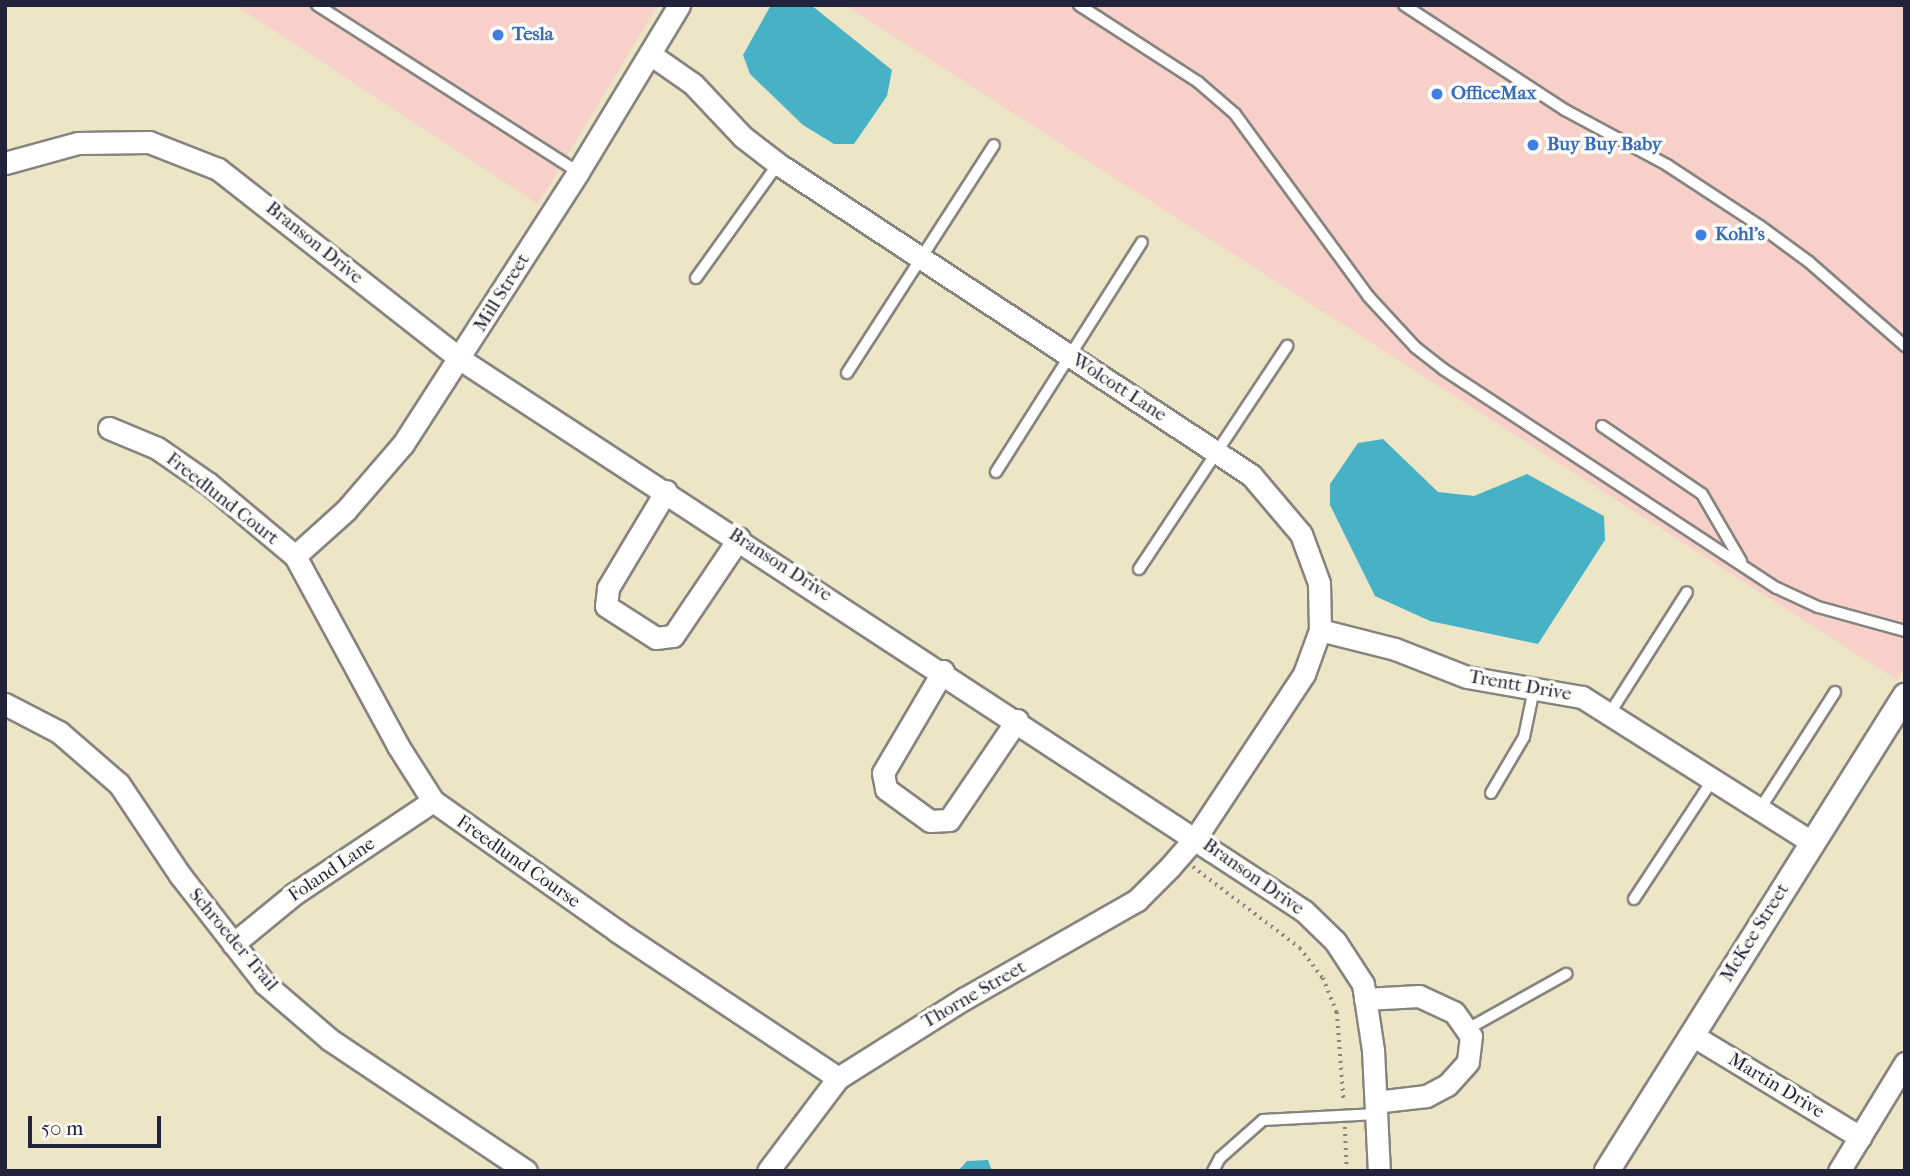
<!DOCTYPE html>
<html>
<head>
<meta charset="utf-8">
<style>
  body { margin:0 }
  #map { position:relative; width:1910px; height:1176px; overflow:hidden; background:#ece5c6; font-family:"IM FELL French Canon",serif }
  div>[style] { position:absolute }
  .built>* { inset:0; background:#f7d1c9 }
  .water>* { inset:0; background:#47b2c5 }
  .path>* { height:3.5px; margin-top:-1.75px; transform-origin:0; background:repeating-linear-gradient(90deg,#878480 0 2px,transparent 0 7px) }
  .roads { filter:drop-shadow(2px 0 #878480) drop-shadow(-2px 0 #878480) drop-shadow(0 2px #878480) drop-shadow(0 -2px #878480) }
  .service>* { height:10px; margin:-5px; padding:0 5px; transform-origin:5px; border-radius:5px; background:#fff }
  .minor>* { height:21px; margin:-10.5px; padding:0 10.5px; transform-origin:10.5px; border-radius:10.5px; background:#fff }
  .tertiary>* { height:24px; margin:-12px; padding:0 12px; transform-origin:12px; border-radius:12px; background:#fff }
  .dots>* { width:19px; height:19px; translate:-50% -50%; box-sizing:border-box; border:4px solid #fdfcf7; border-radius:50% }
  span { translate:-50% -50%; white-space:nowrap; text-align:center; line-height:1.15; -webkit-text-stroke:7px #fdfcf7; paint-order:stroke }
  .shop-label { font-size:19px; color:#366cbe; font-weight:700 }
  .left { translate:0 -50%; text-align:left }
  .street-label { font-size:19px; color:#22223b }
  .frame { position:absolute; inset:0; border:7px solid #22223b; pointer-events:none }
  .scale { position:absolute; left:28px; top:1116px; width:133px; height:32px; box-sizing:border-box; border:4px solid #22223b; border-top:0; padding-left:9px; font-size:21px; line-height:24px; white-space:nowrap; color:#22223b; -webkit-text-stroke:5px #fdfcf7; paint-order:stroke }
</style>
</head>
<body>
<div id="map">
  <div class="built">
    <div style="clip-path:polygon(235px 5px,658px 5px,538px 204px)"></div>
    <div style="clip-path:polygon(845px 5px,1905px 5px,1905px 666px,1897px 680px)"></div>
  </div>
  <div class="water">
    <div style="clip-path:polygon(771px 5px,811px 5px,892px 70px,887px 96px,854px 144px,834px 144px,803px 125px,750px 74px,743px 55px)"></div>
    <div style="clip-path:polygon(1383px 439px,1438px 492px,1474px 496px,1527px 474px,1604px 516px,1605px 540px,1538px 644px,1430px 621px,1375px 596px,1330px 505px,1330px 484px,1358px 443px)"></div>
    <div style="clip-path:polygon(988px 1160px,992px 1171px,958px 1171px,967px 1161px)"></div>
  </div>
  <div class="path">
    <div style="left:1193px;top:867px;width:134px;rotate:37.1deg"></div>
    <div style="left:1300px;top:948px;width:38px;rotate:53deg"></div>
    <div style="left:1323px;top:978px;width:37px;rotate:68deg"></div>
    <div style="left:1337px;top:1012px;width:90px;rotate:85.6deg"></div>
    <div style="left:1345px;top:1127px;width:44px;rotate:87.4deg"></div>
  </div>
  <div class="roads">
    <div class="service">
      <div style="left:317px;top:5px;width:310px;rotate:32.6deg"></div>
      <div style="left:1079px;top:5px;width:142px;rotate:32.9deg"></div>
      <div style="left:1198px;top:82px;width:49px;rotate:40.9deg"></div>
      <div style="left:1235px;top:114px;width:225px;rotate:53.8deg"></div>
      <div style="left:1368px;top:296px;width:69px;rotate:47.3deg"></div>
      <div style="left:1415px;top:347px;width:36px;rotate:38deg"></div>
      <div style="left:1443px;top:369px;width:399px;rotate:33.3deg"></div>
      <div style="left:1777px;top:588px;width:45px;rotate:24.9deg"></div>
      <div style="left:1818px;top:607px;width:90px;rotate:15.4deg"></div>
      <div style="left:1404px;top:5px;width:192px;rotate:33.1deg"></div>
      <div style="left:1565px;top:110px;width:116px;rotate:28.3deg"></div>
      <div style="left:1667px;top:165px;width:111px;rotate:33.3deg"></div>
      <div style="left:1760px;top:226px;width:61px;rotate:36.3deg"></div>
      <div style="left:1809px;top:262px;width:128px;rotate:41.2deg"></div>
      <div style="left:696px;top:278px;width:140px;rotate:-54.3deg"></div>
      <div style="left:847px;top:373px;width:271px;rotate:-57.2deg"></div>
      <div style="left:1602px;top:426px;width:121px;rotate:34.2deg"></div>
      <div style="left:1702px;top:494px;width:78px;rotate:59.8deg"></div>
      <div style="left:996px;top:472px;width:272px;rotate:-57.6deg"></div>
      <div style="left:1139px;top:569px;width:268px;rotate:-56.4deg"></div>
      <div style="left:1610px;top:713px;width:143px;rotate:-57.5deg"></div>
      <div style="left:1491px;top:793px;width:65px;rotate:-59.5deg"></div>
      <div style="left:1524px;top:737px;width:49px;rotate:-78.2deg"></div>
      <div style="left:1760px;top:809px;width:139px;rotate:-57.3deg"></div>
      <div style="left:1634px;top:899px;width:144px;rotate:-56.6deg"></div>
      <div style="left:1466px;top:1030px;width:115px;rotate:-29.2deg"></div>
      <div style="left:1213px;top:1171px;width:15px;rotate:-62deg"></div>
      <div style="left:1220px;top:1158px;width:57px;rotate:-41.5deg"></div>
      <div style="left:1263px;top:1120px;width:114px;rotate:-3deg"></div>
    </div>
    <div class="minor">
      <div style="left:650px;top:54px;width:52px;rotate:34.9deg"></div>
      <div style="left:693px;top:84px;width:73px;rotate:46.7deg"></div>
      <div style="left:743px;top:137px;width:44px;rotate:37.6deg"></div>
      <div style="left:778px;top:164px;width:566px;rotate:33.33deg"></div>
      <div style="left:1251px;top:475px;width:77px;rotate:49.7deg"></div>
      <div style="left:1301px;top:534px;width:52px;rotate:69.8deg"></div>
      <div style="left:1319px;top:583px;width:47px;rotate:88.8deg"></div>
      <div style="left:1320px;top:630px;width:47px;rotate:110deg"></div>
      <div style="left:1304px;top:674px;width:196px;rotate:123.5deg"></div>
      <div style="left:1196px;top:837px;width:40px;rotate:131deg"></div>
      <div style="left:1170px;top:867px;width:47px;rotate:135deg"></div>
      <div style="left:1137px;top:900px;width:198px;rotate:150.3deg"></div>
      <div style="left:965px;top:998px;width:150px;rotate:147.8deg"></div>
      <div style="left:838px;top:1078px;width:116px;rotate:127deg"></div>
      <div style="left:5px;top:163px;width:76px;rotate:-15.3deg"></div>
      <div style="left:78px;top:143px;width:71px;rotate:-0.8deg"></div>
      <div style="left:149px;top:142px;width:74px;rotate:21.4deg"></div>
      <div style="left:218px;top:169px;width:308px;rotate:38.1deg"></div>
      <div style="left:460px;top:359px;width:1008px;rotate:33.19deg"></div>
      <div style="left:1304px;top:911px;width:43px;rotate:44.1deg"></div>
      <div style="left:1335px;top:941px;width:51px;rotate:56.9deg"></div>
      <div style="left:1363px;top:984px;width:67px;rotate:81.4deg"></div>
      <div style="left:1373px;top:1050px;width:121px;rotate:87.2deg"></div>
      <div style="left:109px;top:428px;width:52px;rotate:22.6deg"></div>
      <div style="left:157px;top:448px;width:63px;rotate:34.7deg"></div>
      <div style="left:209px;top:484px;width:112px;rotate:39.9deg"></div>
      <div style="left:295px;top:556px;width:216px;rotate:61.5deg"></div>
      <div style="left:398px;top:746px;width:65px;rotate:57.5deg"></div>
      <div style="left:433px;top:801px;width:225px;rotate:35.2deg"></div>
      <div style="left:617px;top:931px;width:265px;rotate:33.6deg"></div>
      <div style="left:666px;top:491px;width:113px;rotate:120.9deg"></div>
      <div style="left:608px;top:588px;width:18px;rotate:96deg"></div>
      <div style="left:606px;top:606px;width:59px;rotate:32.6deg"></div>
      <div style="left:656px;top:638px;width:17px;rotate:-7deg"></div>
      <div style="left:673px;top:636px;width:118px;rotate:-56deg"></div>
      <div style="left:295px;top:556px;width:69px;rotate:-42deg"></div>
      <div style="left:346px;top:510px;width:87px;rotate:-49.2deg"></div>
      <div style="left:403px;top:444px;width:323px;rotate:-57.2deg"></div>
      <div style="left:578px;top:172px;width:195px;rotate:-58.8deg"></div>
      <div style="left:1320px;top:630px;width:77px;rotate:14.2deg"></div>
      <div style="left:1395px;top:649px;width:77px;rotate:21.3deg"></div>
      <div style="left:1467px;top:677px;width:117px;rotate:9.9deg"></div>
      <div style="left:1582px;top:697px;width:271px;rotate:32.3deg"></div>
      <div style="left:943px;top:671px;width:118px;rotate:120.5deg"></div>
      <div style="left:883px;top:773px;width:16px;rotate:79deg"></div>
      <div style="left:886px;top:789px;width:54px;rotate:36deg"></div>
      <div style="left:930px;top:821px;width:19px;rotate:-3deg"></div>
      <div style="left:949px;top:820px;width:121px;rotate:-55.8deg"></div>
      <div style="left:5px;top:704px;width:61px;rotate:27.4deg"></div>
      <div style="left:59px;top:732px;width:79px;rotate:40.9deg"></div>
      <div style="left:119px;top:784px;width:110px;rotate:56.2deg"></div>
      <div style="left:180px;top:875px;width:137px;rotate:52.1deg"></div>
      <div style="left:264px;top:983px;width:86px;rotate:40.7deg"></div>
      <div style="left:329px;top:1039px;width:237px;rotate:33.8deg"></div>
      <div style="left:233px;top:944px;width:79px;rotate:-39.3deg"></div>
      <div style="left:294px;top:894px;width:167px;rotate:-33.8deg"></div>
      <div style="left:1365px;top:999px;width:54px;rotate:-3.2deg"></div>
      <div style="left:1419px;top:996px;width:38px;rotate:25deg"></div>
      <div style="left:1454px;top:1012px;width:29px;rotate:55deg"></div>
      <div style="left:1471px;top:1036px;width:26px;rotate:97deg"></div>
      <div style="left:1468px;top:1062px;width:31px;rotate:132deg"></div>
      <div style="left:1447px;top:1085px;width:24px;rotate:152deg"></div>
      <div style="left:1426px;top:1096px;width:50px;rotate:173.2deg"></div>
      <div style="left:1692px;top:1035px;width:197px;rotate:31.3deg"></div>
      <div style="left:1839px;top:1171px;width:127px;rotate:-58.6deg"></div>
    </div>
    <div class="tertiary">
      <div style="left:1607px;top:1171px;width:561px;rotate:-57.9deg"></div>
    </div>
  </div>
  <div class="dots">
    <div style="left:498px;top:35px;background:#3f7fe0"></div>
    <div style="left:1437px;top:94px;background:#3f7fe0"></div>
    <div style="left:1533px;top:145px;background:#3f7fe0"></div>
    <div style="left:1701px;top:235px;background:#3f7fe0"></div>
  </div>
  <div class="shop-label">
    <span class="left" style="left:512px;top:35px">Tesla</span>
    <span class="left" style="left:1451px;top:94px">OfficeMax</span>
    <span class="left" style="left:1547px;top:145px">Buy Buy Baby</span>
    <span class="left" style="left:1715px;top:235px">Kohl's</span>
  </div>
  <div class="street-label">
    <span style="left:314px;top:243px;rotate:39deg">Branson Drive</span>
    <span style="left:502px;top:293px;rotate:-58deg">Mill Street</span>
    <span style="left:1119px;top:388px;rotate:33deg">Wolcott Lane</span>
    <span style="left:222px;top:499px;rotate:38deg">Freedlund Court</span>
    <span style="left:780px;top:565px;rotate:33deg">Branson Drive</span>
    <span style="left:1520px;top:686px;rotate:10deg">Trentt Drive</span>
    <span style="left:518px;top:862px;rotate:35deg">Freedlund Course</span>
    <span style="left:332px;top:870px;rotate:-34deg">Foland Lane</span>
    <span style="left:1253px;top:877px;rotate:35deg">Branson Drive</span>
    <span style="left:1755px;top:933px;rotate:-58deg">McKee Street</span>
    <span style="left:233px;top:940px;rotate:50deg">Schroeder Trail</span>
    <span style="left:974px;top:995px;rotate:-30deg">Thorne Street</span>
    <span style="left:1776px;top:1086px;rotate:31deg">Martin Drive</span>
  </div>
  <div class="frame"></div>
  <div class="scale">50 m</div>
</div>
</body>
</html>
